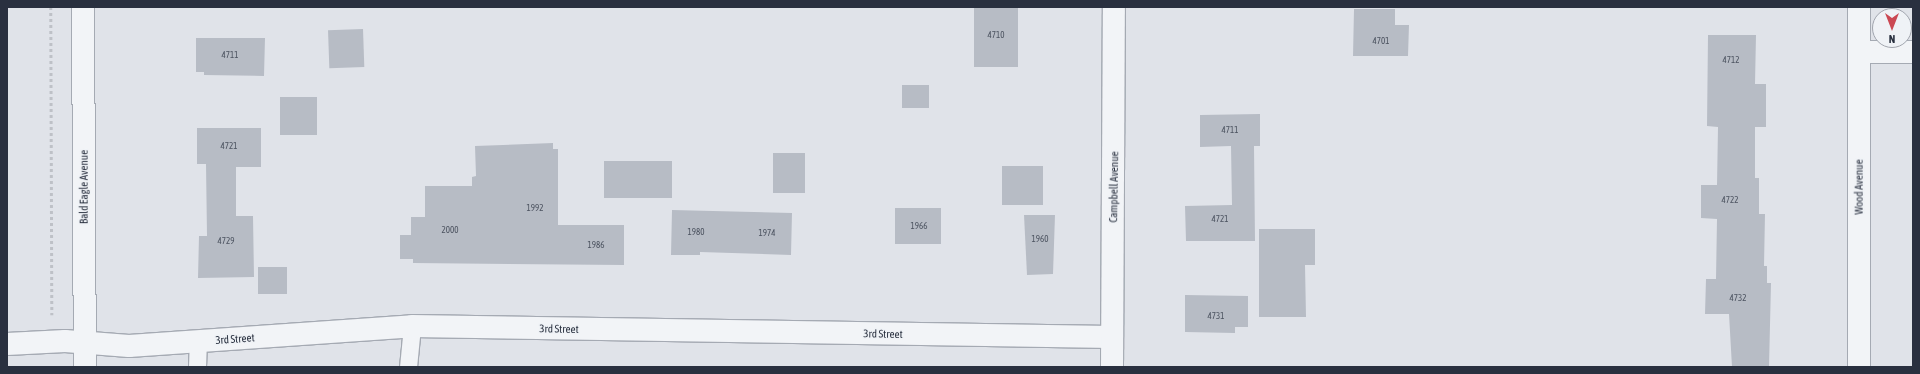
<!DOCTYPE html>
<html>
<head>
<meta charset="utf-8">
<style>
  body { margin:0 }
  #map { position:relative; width:1920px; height:374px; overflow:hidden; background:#e0e3e9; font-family:"Asap Condensed",sans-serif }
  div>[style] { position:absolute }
  .building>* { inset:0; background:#b7bcc5; transform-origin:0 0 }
  .path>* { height:2.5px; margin-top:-1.25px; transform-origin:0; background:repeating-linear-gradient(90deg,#bec1c7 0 3px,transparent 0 6px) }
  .roads { filter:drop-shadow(1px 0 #a5aab3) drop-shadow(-1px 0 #a5aab3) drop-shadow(0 1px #a5aab3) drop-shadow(0 -1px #a5aab3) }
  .service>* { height:17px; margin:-8.5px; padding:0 8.5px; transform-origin:8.5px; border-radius:8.5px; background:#f2f4f7 }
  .minor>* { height:22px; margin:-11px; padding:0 11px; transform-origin:11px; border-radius:11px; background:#f2f4f7 }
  span { translate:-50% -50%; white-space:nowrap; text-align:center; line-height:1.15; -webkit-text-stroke:3px #eff2f6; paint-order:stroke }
  .number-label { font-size:9px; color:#4c5360 }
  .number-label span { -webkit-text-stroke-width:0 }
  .street-label { font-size:11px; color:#29303f }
  .frame { position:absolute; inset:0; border:8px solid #29303f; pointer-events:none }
  .north { position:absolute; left:1872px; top:8px; width:40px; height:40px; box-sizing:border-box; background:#eff2f6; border:1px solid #a0a4ad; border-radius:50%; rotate:180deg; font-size:11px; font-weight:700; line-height:16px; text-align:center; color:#29303f }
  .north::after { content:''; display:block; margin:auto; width:14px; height:18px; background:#cb4853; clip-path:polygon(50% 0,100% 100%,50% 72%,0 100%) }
</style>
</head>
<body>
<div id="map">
  <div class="building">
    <div style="left:974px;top:7px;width:44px;height:60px"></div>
    <div style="clip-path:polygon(1354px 9px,1395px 9px,1395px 25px,1409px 25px,1408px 56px,1353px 56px)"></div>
    <div style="left:363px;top:29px;width:38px;height:35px;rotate:88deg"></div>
    <div style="clip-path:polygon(1708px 35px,1756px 35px,1755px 84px,1766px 84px,1766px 127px,1755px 127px,1755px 178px,1759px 178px,1759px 214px,1765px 214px,1764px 266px,1767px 266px,1767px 283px,1771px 283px,1769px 367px,1732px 367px,1729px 314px,1705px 314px,1706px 279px,1716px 279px,1717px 219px,1701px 218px,1701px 185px,1717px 185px,1718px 127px,1707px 126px)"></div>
    <div style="clip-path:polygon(196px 38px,265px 38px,264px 76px,204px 75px,204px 72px,196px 72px)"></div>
    <div style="left:902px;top:85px;width:27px;height:23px"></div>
    <div style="left:280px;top:97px;width:37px;height:38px"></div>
    <div style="clip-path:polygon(1260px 114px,1260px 146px,1254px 146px,1255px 241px,1186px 241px,1185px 206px,1232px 205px,1231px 146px,1200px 147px,1200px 115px)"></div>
    <div style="clip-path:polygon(197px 128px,261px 128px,261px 167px,236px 167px,236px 216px,253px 216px,254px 277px,198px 278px,199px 236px,207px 236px,206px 164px,197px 164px)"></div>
    <div style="clip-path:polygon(553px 143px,553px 149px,558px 149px,558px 225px,624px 225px,624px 265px,413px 263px,413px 259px,400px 259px,400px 235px,411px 235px,411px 217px,425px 217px,425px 186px,472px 186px,472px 177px,476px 176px,475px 146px)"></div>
    <div style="left:773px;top:153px;width:32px;height:40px"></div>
    <div style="left:604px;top:161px;width:68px;height:37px"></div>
    <div style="left:1002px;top:166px;width:41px;height:39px"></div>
    <div style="left:895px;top:208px;width:46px;height:36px"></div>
    <div style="clip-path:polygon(672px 210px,792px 213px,791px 255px,700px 252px,700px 255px,671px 255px)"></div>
    <div style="clip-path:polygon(1024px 215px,1055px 215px,1053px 274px,1027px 275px)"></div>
    <div style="clip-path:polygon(1259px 229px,1315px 229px,1315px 265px,1305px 265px,1306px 317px,1259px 317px)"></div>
    <div style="left:258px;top:267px;width:29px;height:27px"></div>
    <div style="clip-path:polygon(1185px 295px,1248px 296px,1248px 327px,1235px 327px,1235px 333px,1185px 332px)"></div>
  </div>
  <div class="path">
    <div style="left:51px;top:7px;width:308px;rotate:89.8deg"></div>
  </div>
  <div class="roads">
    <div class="service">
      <div style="left:197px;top:367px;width:26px;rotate:-88deg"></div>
      <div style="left:408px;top:367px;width:41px;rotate:-84.4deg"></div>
    </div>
    <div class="minor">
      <div style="left:83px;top:7px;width:360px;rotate:89.7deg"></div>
      <div style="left:1859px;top:52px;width:54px"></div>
      <div style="left:7px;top:344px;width:58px;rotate:-3deg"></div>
      <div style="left:65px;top:341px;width:64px;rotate:4.5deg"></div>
      <div style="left:129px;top:346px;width:284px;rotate:-4deg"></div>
      <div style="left:412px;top:326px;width:700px;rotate:0.9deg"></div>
      <div style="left:1112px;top:367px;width:360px;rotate:-89.7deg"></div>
      <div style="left:1859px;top:367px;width:360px;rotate:-90deg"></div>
    </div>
  </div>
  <div class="number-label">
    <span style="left:996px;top:35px">4710</span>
    <span style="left:1381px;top:41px">4701</span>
    <span style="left:230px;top:55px">4711</span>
    <span style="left:1731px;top:60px">4712</span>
    <span style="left:1230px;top:130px">4711</span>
    <span style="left:229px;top:146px">4721</span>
    <span style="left:1730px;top:200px">4722</span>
    <span style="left:535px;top:208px">1992</span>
    <span style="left:1220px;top:219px">4721</span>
    <span style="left:919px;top:226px">1966</span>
    <span style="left:450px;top:230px">2000</span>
    <span style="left:696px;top:232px">1980</span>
    <span style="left:767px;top:233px">1974</span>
    <span style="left:1040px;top:239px">1960</span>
    <span style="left:226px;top:241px">4729</span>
    <span style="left:596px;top:245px">1986</span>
    <span style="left:1738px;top:298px">4732</span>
    <span style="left:1216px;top:316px">4731</span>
  </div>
  <div class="street-label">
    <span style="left:84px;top:187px;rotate:-90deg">Bald Eagle Avenue</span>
    <span style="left:1114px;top:187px;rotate:-89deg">Campbell Avenue</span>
    <span style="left:1859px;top:187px;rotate:-90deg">Wood Avenue</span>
    <span style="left:559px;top:329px;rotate:1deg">3rd Street</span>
    <span style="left:883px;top:334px;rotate:1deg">3rd Street</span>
    <span style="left:235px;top:339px;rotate:-4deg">3rd Street</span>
  </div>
  <div class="frame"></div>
  <div class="north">N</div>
</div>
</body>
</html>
